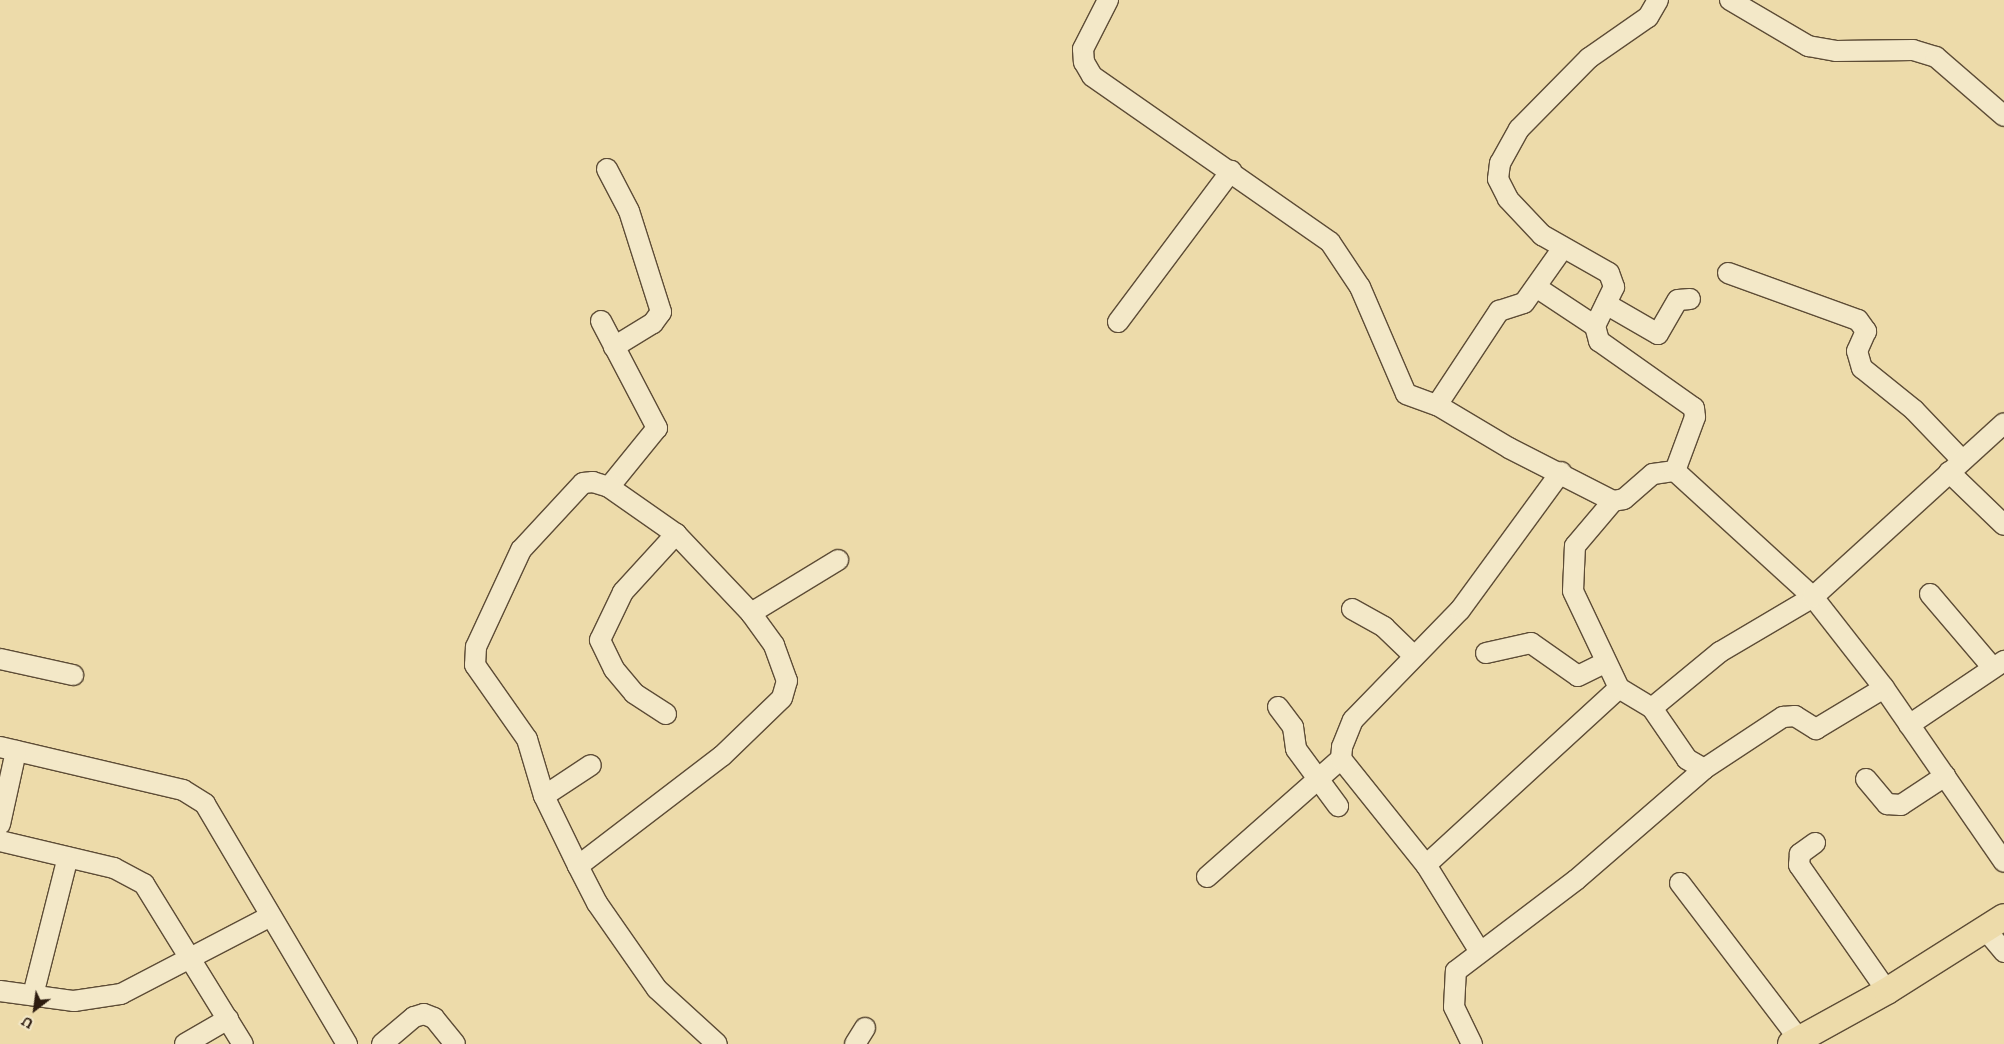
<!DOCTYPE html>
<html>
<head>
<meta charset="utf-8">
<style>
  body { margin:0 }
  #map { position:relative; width:2004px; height:1044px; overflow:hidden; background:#eddbaa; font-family:"IM FELL DW Pica",serif }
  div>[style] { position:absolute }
  .roads { filter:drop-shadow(1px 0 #5d4c36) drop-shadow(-1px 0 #5d4c36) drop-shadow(0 1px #5d4c36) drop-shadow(0 -1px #5d4c36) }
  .minor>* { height:20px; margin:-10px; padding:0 10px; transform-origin:10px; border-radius:10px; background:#f3e8c8 }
  .major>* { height:26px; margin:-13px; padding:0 13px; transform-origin:13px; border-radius:13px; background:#eddbaa }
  span { translate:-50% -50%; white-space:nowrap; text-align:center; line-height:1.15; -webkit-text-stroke:4px #f3e8c8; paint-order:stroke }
  .north { position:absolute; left:10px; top:984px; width:50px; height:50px; -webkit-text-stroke:4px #f3e8c8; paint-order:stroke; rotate:210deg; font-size:14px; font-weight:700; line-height:20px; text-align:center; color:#2d1c10 }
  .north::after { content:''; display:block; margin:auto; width:18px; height:22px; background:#2d1c10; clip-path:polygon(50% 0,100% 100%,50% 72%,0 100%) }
</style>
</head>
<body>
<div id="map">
  <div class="roads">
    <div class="minor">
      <div style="left:1108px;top:0;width:55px;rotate:117deg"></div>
      <div style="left:1083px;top:49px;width:13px;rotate:86deg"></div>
      <div style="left:1084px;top:62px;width:16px;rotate:60deg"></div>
      <div style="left:1092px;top:76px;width:290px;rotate:34.9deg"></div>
      <div style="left:1330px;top:242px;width:54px;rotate:56.3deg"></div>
      <div style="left:1360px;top:287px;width:116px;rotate:66.7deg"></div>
      <div style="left:1406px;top:394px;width:33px;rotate:20deg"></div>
      <div style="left:1437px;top:405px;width:84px;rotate:30.8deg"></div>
      <div style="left:1509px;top:448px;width:117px;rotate:27deg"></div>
      <div style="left:1613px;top:501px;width:11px;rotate:-10deg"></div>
      <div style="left:1624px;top:499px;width:38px;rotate:-41deg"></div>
      <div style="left:1653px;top:474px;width:22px;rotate:-8deg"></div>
      <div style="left:1675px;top:471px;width:187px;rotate:42.4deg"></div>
      <div style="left:1813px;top:597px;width:115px;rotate:52deg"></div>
      <div style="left:1884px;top:688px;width:211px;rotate:55.4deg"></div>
      <div style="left:1658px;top:0;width:20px;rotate:120deg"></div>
      <div style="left:1648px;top:17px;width:72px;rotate:145.2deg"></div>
      <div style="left:1589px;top:58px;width:100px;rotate:134.6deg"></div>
      <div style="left:1519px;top:129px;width:39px;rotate:119deg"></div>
      <div style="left:1500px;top:163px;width:16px;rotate:97deg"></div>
      <div style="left:1498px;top:179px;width:22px;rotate:63deg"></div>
      <div style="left:1508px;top:199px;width:50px;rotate:46.6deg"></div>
      <div style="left:1542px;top:235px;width:77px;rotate:29.6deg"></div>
      <div style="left:1609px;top:273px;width:15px;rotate:70deg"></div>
      <div style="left:1614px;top:287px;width:43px;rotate:116deg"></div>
      <div style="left:1595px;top:326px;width:16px;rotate:75deg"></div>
      <div style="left:1599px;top:341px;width:116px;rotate:35.2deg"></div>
      <div style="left:1694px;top:408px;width:9px;rotate:84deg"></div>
      <div style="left:1695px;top:417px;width:58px;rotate:110.3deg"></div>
      <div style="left:1730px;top:0;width:91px;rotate:30.5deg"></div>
      <div style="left:1808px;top:46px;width:28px;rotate:10deg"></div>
      <div style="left:1836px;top:51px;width:77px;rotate:-0.7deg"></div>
      <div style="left:1913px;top:50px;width:24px;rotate:17deg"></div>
      <div style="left:1936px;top:57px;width:90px;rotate:40.9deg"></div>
      <div style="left:607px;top:169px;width:47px;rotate:62.4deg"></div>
      <div style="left:629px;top:211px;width:106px;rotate:72.4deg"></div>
      <div style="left:661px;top:312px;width:14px;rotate:126deg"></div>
      <div style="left:653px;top:323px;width:46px;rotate:148.4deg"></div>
      <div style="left:1728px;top:273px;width:138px;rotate:19.9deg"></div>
      <div style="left:1858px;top:320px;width:14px;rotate:54deg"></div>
      <div style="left:1866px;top:331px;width:22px;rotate:114deg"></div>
      <div style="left:1857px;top:351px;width:18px;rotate:74deg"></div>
      <div style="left:1862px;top:368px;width:67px;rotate:38.9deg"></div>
      <div style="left:1914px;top:410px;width:68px;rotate:46.2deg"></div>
      <div style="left:1536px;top:287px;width:71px;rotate:33.5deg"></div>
      <div style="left:1606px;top:304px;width:60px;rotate:30deg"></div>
      <div style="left:1658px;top:334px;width:39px;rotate:-60deg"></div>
      <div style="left:1678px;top:300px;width:12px;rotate:-5deg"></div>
      <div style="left:601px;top:321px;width:121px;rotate:62.4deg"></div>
      <div style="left:657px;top:428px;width:76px;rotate:129.1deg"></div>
      <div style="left:1118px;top:322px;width:189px;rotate:-53.2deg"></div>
      <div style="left:1437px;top:405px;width:113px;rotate:-56.6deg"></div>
      <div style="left:1499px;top:311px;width:26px;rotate:-18deg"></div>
      <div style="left:1524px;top:303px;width:67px;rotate:-54.7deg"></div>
      <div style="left:1949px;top:472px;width:76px;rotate:43.9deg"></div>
      <div style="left:1930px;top:594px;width:97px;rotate:49.6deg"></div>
      <div style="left:1352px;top:609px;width:37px;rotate:29deg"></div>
      <div style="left:1384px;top:627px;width:42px;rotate:44deg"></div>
      <div style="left:751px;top:613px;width:102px;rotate:-31.3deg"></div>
      <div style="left:1486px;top:653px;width:46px;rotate:-12.5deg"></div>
      <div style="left:1531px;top:643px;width:57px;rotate:35.1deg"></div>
      <div style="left:1578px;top:676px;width:30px;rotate:-26deg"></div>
      <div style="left:0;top:659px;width:75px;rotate:12.4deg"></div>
      <div style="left:1278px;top:707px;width:25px;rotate:53deg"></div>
      <div style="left:1293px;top:727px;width:22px;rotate:82deg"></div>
      <div style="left:1296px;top:749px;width:71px;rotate:53.6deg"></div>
      <div style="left:1652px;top:708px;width:88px;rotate:-39.5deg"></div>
      <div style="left:1720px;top:652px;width:108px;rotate:-30.6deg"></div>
      <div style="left:1813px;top:597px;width:258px;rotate:-42.3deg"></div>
      <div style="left:666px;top:714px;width:38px;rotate:-147deg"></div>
      <div style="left:634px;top:693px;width:31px;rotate:-130deg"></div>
      <div style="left:614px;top:669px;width:32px;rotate:-116deg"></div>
      <div style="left:600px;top:640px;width:53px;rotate:-64.4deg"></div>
      <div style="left:623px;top:592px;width:79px;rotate:-47.6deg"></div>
      <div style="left:1909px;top:725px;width:115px;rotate:-34deg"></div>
      <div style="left:0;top:747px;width:188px;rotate:13.2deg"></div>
      <div style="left:183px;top:790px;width:26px;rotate:32deg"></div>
      <div style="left:205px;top:804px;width:279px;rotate:59.4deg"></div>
      <div style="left:1704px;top:769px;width:95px;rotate:-33.4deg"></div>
      <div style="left:1783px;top:717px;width:12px;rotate:-5deg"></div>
      <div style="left:1795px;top:716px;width:25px;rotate:32deg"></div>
      <div style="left:1816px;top:729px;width:79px;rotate:-31.1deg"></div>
      <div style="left:1866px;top:779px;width:33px;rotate:50deg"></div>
      <div style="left:1887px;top:804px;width:14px;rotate:4deg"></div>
      <div style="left:1901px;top:805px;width:53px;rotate:-33.4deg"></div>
      <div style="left:544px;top:796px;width:56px;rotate:-33.4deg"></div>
      <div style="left:0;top:824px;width:75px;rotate:-77.6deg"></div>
      <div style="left:0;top:841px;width:117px;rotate:13.3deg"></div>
      <div style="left:114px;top:868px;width:34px;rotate:28deg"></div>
      <div style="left:144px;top:884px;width:188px;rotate:58.3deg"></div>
      <div style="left:1815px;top:843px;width:19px;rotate:144deg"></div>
      <div style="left:1800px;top:854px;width:11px;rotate:95deg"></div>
      <div style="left:1799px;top:865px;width:154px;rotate:55.1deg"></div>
      <div style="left:1426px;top:865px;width:262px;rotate:-42.5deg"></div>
      <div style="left:578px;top:866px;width:181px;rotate:-37.4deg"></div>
      <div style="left:722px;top:756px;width:83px;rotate:-44deg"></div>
      <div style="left:782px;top:698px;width:18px;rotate:-74deg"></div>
      <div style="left:787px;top:681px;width:38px;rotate:-110deg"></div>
      <div style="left:774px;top:645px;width:39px;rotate:-126deg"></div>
      <div style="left:751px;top:613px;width:109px;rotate:-133.5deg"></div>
      <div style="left:676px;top:534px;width:82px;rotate:-145deg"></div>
      <div style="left:609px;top:487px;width:17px;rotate:-163deg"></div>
      <div style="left:593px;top:482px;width:10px;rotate:174deg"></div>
      <div style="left:583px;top:483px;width:91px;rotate:132.8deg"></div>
      <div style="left:521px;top:550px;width:107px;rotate:114.9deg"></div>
      <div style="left:476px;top:647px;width:18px;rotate:93deg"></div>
      <div style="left:475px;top:665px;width:90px;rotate:54.9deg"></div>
      <div style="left:527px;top:739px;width:59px;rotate:73.4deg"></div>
      <div style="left:544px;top:796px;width:78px;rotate:64.1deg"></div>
      <div style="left:578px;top:866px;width:42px;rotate:62.8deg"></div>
      <div style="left:597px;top:903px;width:105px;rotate:55.1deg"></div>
      <div style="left:657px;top:989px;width:81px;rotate:42.5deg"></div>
      <div style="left:1207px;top:877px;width:179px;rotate:-41.4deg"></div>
      <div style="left:1680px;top:883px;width:196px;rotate:52.7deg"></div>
      <div style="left:1985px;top:929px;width:30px;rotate:50deg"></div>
      <div style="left:1480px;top:952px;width:102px;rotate:-121.8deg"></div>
      <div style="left:1426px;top:865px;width:136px;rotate:-128.7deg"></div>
      <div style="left:1341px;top:759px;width:12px;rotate:-85deg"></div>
      <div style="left:1342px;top:747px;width:29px;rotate:-68deg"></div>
      <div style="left:1353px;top:720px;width:153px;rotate:-45.8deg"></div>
      <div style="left:1460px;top:610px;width:171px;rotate:-53.8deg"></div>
      <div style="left:0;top:991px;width:75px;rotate:7.7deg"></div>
      <div style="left:74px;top:1001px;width:48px;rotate:-8.5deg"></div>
      <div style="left:121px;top:994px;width:167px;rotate:-27.5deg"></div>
      <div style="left:33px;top:995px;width:142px;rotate:-75.8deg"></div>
      <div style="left:185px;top:1044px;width:50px;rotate:-30.2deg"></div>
      <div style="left:382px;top:1044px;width:42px;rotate:-40.2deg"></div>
      <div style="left:414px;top:1017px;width:10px;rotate:-17deg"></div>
      <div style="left:424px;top:1014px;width:11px;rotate:22deg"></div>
      <div style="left:434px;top:1018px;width:33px;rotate:51deg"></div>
      <div style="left:855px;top:1044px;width:19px;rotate:-58deg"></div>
      <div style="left:1472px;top:1044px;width:41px;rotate:-115.9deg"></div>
      <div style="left:1454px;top:1007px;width:36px;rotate:-87deg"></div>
      <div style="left:1456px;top:971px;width:151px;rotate:-37.2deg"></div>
      <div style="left:1576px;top:880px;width:169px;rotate:-40.9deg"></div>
      <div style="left:1704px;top:769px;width:20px;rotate:-150deg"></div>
      <div style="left:1687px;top:759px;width:62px;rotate:-124.5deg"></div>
      <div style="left:1652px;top:708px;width:39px;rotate:-149deg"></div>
      <div style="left:1619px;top:688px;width:107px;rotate:-115.4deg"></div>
      <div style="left:1573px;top:591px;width:45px;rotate:-87.5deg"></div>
      <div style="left:1575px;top:546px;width:59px;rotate:-49.8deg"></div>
    </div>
    <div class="major">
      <div style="left:1791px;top:1044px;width:110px;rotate:-28.9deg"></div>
      <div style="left:1887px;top:991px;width:138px;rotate:-32.3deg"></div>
    </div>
  </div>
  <div class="north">U</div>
</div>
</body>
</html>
